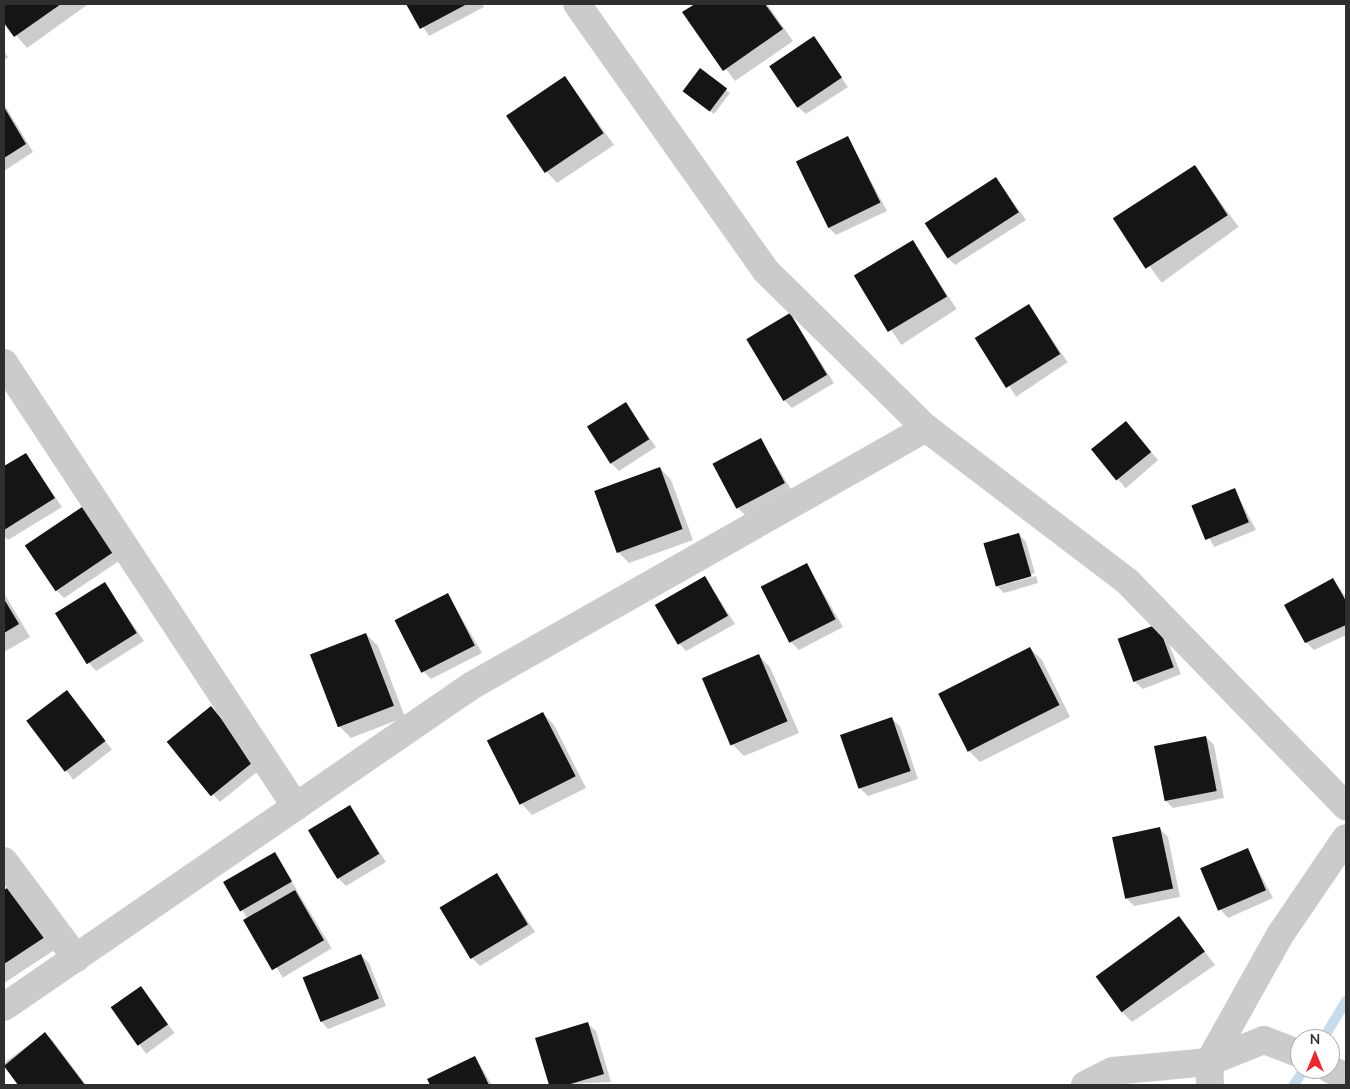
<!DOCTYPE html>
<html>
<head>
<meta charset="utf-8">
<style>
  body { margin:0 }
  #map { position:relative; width:1350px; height:1089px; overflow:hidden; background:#fff; font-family:"Nunito Sans",sans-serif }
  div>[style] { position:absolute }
  .shadow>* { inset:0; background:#0003; transform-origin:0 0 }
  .stream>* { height:10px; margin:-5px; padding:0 5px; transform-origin:5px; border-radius:5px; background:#c6dced }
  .building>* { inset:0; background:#151515; transform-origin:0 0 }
  .minor>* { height:28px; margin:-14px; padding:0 14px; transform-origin:14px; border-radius:14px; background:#cbcbcb }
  span { translate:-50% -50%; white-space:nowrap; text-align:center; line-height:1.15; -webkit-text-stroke:5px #fff; paint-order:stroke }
  .frame { position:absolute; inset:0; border:5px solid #2e2e2e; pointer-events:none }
  .north { position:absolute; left:1290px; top:1029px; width:50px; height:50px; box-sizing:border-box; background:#fff; border:1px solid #ababab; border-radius:50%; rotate:0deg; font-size:14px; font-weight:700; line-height:20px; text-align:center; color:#2e2e2e }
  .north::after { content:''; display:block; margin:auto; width:18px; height:22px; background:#ef262d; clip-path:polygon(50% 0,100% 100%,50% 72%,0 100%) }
</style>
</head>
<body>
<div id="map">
  <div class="shadow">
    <div style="clip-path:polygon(4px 4px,87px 4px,87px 5px,27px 48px,4px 21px)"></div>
    <div style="clip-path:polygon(408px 4px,482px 4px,484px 7px,429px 36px)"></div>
    <div style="clip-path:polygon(697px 4px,767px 4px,793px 41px,735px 81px,684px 13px)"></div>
    <div style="clip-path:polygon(813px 37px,848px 87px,806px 114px,798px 107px)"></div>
    <div style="clip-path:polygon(4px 51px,8px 57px,4px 61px)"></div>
    <div style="clip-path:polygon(700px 70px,730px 93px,714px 114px,688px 95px)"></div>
    <div style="clip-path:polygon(565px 77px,614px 145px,557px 183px,546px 171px)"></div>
    <div style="clip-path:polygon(4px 104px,33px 152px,4px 171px)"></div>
    <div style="clip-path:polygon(848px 138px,887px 211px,836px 235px,828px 227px)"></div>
    <div style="left:1195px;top:167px;width:74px;height:95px;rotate:54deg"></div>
    <div style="clip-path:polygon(996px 178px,1026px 220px,955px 265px,947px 257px)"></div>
    <div style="left:913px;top:242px;width:80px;height:66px;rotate:57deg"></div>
    <div style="left:1029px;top:305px;width:69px;height:62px;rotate:56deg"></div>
    <div style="clip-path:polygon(790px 314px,834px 383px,792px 408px,784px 400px)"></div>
    <div style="clip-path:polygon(626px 404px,656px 447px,619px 471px,611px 463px)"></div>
    <div style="left:1126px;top:423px;width:49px;height:43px;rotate:49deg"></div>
    <div style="clip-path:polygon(761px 440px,792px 491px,746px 516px,738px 508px)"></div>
    <div style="clip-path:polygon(26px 454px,62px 507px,8px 540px,4px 536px,4px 468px)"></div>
    <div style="clip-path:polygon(660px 468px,671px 480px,693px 540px,629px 563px,617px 551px)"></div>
    <div style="clip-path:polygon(1235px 490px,1256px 530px,1214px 547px,1193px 506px)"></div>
    <div style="clip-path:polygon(82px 509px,119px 561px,64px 598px,56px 590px)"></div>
    <div style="clip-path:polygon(1019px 534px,1026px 542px,1035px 573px,999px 586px,1036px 576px,1038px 583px,1004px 593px,996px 585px,984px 544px)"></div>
    <div style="clip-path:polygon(807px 565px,843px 627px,799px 650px,791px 642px)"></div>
    <div style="clip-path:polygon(705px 577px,735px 624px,686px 651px,679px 643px)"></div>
    <div style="clip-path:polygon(1333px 579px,1346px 597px,1346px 635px,1314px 650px,1306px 642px)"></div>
    <div style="clip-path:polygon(104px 583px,144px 641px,96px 671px,89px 663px)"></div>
    <div style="clip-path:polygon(4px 593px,30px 637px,4px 652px)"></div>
    <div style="clip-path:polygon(448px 595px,482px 653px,431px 679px,424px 672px)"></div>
    <div style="clip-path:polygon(366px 634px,378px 646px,405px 717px,351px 738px,339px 726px)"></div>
    <div style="clip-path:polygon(1165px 634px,1181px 674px,1143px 689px,1135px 682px)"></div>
    <div style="clip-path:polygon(1030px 648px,1042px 660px,1070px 717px,980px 762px,968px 750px)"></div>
    <div style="clip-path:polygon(758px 655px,770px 667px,799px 733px,744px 756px,733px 745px)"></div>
    <div style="left:67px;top:692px;width:73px;height:49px;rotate:52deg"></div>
    <div style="clip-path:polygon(211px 707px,262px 768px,220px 802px,213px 794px)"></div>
    <div style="clip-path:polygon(543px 713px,554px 725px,586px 788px,532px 815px,521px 803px)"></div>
    <div style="clip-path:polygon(892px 719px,900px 726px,918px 779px,868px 796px,860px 788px,842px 736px)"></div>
    <div style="clip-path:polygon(1206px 737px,1214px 745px,1224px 798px,1173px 808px,1165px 800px,1155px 747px)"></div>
    <div style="clip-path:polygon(350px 807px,386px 862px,346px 886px,338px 878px)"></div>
    <div style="clip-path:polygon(1160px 829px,1168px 837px,1180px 897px,1134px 906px,1126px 898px)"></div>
    <div style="clip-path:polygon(1247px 849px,1273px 898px,1228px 918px,1221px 910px)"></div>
    <div style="left:275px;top:854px;width:110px;height:57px;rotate:59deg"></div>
    <div style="clip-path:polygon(497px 875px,535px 932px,480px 966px,472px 958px)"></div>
    <div style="clip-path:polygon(14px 885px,59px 947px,4px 983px,4px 891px)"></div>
    <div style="clip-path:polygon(1179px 918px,1215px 965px,1132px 1022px,1120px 1010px)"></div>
    <div style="clip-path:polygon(361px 955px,369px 963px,386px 1006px,328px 1029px,321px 1021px)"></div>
    <div style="left:141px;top:987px;width:57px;height:35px;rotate:54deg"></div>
    <div style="clip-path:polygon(588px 1024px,596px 1031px,611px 1082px,550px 1085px,536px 1039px)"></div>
    <div style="clip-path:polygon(45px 1033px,53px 1041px,86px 1085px,20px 1085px,4px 1063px)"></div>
    <div style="clip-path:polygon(475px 1057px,492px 1085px,431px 1085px,428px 1080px)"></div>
  </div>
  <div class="stream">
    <div style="left:1323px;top:1039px;width:44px;rotate:-58.8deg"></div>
    <div style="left:1294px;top:1085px;width:19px;rotate:-58deg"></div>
  </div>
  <div class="building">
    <div style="clip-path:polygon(4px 4px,61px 4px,14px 37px,4px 23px)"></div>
    <div style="clip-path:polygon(406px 4px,467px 4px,420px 29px)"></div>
    <div style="clip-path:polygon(695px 4px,765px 4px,783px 29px,723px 71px,682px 12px)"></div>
    <div style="left:814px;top:36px;width:50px;height:54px;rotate:56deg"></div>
    <div style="left:700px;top:68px;width:34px;height:29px;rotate:37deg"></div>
    <div style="left:565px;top:76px;width:69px;height:71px;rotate:56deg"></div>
    <div style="clip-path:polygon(4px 107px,26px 144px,4px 158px)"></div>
    <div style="left:848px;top:136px;width:74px;height:58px;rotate:64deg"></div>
    <div style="left:1195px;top:165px;width:60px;height:98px;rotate:57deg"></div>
    <div style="left:996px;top:177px;width:42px;height:85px;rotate:57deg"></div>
    <div style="left:913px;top:240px;width:66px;height:69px;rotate:59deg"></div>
    <div style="left:1029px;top:304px;width:59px;height:64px;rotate:58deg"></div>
    <div style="left:790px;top:313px;width:72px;height:51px;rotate:59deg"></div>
    <div style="left:626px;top:402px;width:44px;height:46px;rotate:58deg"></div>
    <div style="left:1126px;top:421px;width:40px;height:45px;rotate:51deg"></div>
    <div style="left:761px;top:438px;width:51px;height:55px;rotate:62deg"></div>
    <div style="clip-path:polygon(26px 453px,55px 498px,4px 530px,4px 466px)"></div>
    <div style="left:660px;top:467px;width:66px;height:70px;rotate:70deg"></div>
    <div style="left:1235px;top:488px;width:37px;height:47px;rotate:68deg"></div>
    <div style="left:82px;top:507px;width:55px;height:69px;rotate:56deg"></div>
    <div style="left:1019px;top:533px;width:45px;height:37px;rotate:74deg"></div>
    <div style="left:807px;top:563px;width:63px;height:52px;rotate:63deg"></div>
    <div style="left:705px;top:576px;width:46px;height:58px;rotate:60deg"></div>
    <div style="clip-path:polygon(1333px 578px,1346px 601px,1346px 625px,1305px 643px,1284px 605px)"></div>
    <div style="left:105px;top:582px;width:60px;height:59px;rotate:58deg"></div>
    <div style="left:448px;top:593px;width:59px;height:60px;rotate:63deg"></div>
    <div style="clip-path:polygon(4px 599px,19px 624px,4px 633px)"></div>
    <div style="left:1158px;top:624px;width:46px;height:43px;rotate:70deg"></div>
    <div style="left:366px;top:633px;width:78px;height:60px;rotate:69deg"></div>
    <div style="left:1030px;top:647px;width:65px;height:103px;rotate:63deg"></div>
    <div style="left:759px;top:654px;width:73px;height:62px;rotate:67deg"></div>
    <div style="left:67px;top:690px;width:64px;height:51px;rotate:53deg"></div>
    <div style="left:211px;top:706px;width:70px;height:57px;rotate:51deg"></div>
    <div style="left:543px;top:712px;width:72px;height:63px;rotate:63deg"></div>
    <div style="left:892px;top:717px;width:57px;height:55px;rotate:71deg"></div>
    <div style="left:1206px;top:736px;width:56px;height:53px;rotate:79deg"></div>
    <div style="left:350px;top:805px;width:57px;height:49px;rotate:59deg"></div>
    <div style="left:1160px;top:827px;width:63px;height:49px;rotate:78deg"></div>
    <div style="left:1248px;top:848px;width:46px;height:52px;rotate:67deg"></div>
    <div style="left:275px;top:852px;width:34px;height:60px;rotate:60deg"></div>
    <div style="left:497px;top:873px;width:60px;height:67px;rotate:59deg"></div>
    <div style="clip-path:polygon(14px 883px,48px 935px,4px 964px,4px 890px)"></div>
    <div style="left:295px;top:890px;width:58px;height:60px;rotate:60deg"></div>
    <div style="left:1179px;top:916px;width:44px;height:103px;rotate:54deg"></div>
    <div style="left:361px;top:954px;width:48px;height:63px;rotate:68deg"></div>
    <div style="left:141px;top:986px;width:47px;height:37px;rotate:55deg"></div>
    <div style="clip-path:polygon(588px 1022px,604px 1074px,567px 1085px,549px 1085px,535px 1038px)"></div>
    <div style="clip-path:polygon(45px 1032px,85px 1085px,18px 1085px,4px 1066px)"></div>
    <div style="clip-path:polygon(475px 1056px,489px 1085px,430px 1085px,427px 1079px)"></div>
  </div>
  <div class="minor">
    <div style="left:577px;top:4px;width:326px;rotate:54.7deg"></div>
    <div style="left:765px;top:270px;width:226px;rotate:44.5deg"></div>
    <div style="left:926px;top:428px;width:254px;rotate:37.3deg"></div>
    <div style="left:1128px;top:582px;width:313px;rotate:45.8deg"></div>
    <div style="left:4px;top:363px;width:531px;rotate:56.67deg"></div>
    <div style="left:4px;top:861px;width:121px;rotate:53.4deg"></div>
    <div style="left:4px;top:1007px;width:567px;rotate:-34.5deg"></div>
    <div style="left:471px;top:686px;width:523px;rotate:-29.55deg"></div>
    <div style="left:1330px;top:1069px;width:18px;rotate:27deg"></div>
    <div style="left:1085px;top:1085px;width:31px;rotate:-27deg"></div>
    <div style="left:1113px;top:1071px;width:96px;rotate:-5.4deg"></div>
    <div style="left:1209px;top:1062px;width:59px;rotate:-21.8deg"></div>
    <div style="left:1264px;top:1040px;width:39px;rotate:21deg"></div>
    <div style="left:1210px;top:1085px;width:23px;rotate:-92deg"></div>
    <div style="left:1209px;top:1062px;width:145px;rotate:-60.8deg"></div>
    <div style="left:1280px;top:935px;width:117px;rotate:-55.8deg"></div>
  </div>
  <div class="frame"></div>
  <div class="north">N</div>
</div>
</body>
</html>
